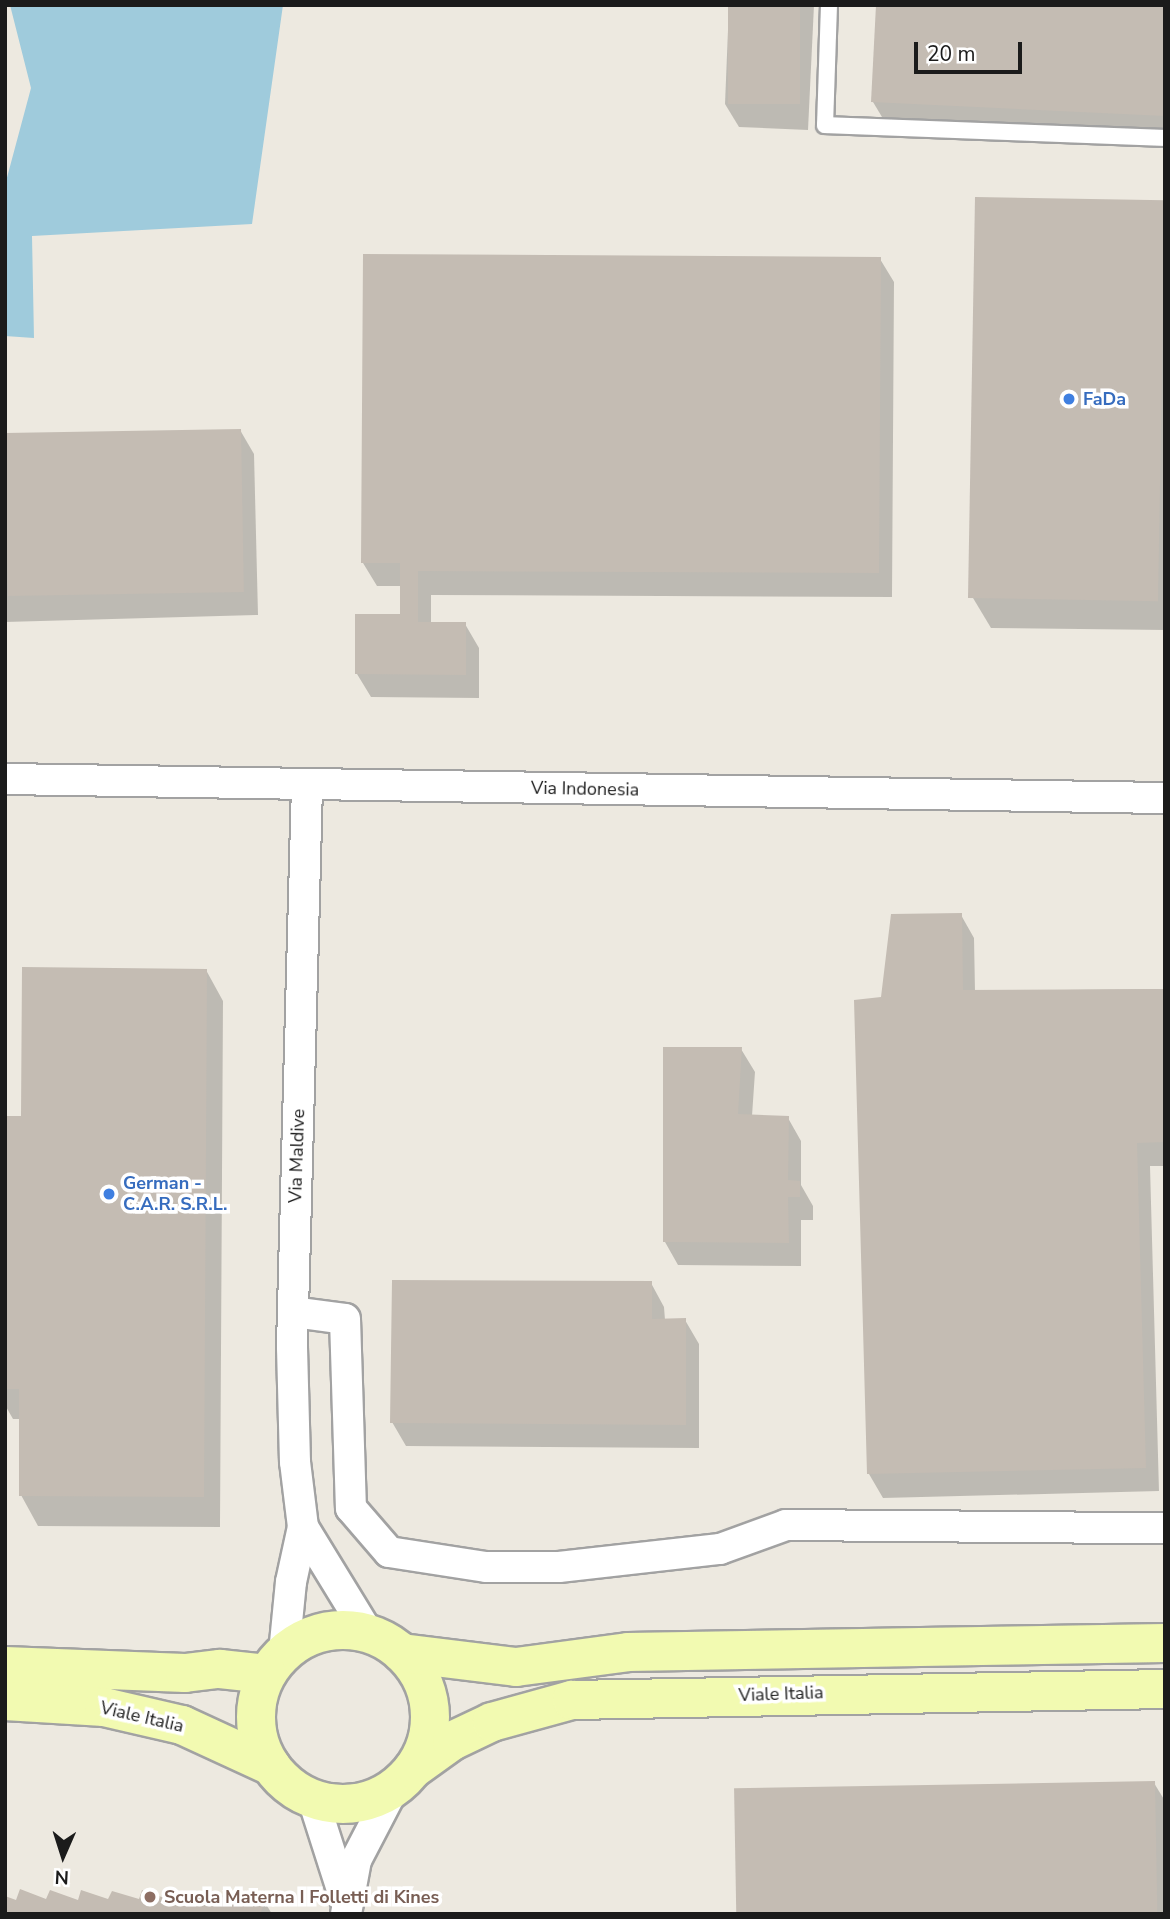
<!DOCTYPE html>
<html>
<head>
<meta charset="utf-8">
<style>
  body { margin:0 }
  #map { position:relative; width:1170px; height:1919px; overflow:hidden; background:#ede9e0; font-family:"Nunito Sans",sans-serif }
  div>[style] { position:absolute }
  .water>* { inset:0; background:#9fcbdc }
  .shadow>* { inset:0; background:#0003 }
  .building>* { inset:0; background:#c4bcb3; transform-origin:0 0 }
  .roads { filter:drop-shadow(2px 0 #a2a2a2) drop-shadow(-2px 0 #a2a2a2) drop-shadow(0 2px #a2a2a2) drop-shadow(0 -2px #a2a2a2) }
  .service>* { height:16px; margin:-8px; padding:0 8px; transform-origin:8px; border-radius:8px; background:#fff }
  .minor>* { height:30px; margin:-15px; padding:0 15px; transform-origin:15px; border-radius:15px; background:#fff }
  .secondary>* { height:38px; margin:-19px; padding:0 19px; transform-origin:19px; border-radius:19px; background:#f2fab1 }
  .secondary>.ring { margin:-19px; padding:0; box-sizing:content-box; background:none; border:38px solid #f2fab1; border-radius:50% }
  .dots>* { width:19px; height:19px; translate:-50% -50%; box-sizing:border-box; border:4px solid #fff; border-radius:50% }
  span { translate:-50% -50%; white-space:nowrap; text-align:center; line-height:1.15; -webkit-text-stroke:7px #fff; paint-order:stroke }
  .shop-label { font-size:18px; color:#366cbe; font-weight:700 }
  .left { translate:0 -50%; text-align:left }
  .street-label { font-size:18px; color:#1b1b1b }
  .education-label { font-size:18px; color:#785e54; font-weight:700 }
  .frame { position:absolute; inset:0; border:7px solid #1b1b1b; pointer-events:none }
  .north { position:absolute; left:28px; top:1821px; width:70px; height:70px; -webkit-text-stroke:5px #fff; paint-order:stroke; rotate:183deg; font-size:19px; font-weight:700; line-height:28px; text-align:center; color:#1b1b1b }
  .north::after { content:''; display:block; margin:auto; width:24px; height:32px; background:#1b1b1b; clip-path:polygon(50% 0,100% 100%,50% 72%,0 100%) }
  .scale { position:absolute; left:914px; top:42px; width:108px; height:32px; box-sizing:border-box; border:4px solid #1b1b1b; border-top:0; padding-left:9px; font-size:21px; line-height:24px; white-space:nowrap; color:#1b1b1b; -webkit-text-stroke:5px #fff; paint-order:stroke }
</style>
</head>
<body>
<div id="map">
  <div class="water">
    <div style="clip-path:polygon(10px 5px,283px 5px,252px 224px,32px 236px,34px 338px,5px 336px,5px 185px,31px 88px)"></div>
  </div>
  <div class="shadow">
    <div style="clip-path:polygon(729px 5px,814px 5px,808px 130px,739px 127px,725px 104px)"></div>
    <div style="clip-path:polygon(1165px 5px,1165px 145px,891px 132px,873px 102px)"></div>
    <div style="clip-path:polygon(1165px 201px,1165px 630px,991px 628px,973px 598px)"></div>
    <div style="clip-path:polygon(880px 259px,894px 282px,892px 597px,431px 595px,431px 624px,465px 624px,479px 648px,479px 698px,371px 697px,357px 674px,401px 615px,402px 586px,377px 586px,363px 563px)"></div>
    <div style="clip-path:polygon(240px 430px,254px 454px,258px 615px,5px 622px,5px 437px)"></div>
    <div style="clip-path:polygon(961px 915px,974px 938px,975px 991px,1165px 989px,1165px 1166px,1150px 1166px,1159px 1491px,883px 1498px,869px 1474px,856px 1001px,883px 999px)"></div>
    <div style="clip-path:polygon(206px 970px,223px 1001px,220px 1527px,38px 1526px,21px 1495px,21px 1419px,13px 1419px,5px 1405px,5px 1118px,23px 1118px)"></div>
    <div style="clip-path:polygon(741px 1049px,755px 1072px,752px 1116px,788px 1118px,801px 1141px,801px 1185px,813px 1206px,813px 1220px,801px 1220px,801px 1266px,678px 1265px,665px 1242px)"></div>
    <div style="clip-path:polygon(651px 1283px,664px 1307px,665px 1320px,685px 1320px,699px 1344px,699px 1448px,406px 1446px,392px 1422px)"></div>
    <div style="clip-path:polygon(1154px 1783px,1165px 1801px,1165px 1914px,737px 1914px)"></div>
    <div style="clip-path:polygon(264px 1901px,272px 1914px,5px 1914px,17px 1903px)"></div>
  </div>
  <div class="building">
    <div style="left:728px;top:5px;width:72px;height:99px"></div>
    <div style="clip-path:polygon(876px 5px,1165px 5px,1165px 116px,871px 102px)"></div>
    <div style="left:975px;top:197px;width:190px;height:401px;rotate:1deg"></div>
    <div style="clip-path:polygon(363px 254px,881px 257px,879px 573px,418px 571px,418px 622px,466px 622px,466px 675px,355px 674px,355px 614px,400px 614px,400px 563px,361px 563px)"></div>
    <div style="left:241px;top:429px;width:163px;height:236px;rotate:89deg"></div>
    <div style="clip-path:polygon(962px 913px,963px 990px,1165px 989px,1165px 1142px,1137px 1143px,1146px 1468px,867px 1474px,854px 1000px,881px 997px,891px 914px)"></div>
    <div style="clip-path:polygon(22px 967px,207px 969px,204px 1497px,19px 1496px,19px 1389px,5px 1389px,5px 1116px,21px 1116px)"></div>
    <div style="clip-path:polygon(663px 1047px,742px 1047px,738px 1114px,789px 1116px,788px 1180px,800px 1181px,800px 1197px,788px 1197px,789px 1243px,663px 1242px)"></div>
    <div style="clip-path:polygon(392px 1280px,652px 1281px,652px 1319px,686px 1318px,686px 1425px,390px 1423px)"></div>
    <div style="left:1155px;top:1781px;width:133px;height:421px;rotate:89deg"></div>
    <div style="clip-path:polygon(20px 1889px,46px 1899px,50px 1890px,78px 1900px,81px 1890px,108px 1899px,112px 1891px,139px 1899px,142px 1890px,170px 1900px,173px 1890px,200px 1899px,205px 1889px,232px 1899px,235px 1890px,266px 1899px,260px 1914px,5px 1914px,5px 1896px,16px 1900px)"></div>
  </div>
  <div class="roads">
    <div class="service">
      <div style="left:829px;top:5px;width:120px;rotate:91.9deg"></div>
      <div style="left:825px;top:125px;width:340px;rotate:2.2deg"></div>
    </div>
    <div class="minor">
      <div style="left:5px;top:779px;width:1160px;rotate:0.94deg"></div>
      <div style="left:293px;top:1312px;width:52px;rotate:7.7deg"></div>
      <div style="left:345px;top:1319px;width:189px;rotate:88.2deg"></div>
      <div style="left:351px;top:1508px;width:58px;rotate:49.2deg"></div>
      <div style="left:389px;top:1552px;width:98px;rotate:8.8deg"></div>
      <div style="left:486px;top:1567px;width:73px"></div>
      <div style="left:559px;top:1567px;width:162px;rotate:-6.4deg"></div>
      <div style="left:720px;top:1549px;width:70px;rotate:-20deg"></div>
      <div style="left:786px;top:1525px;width:379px;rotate:0.5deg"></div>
      <div style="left:303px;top:1527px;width:124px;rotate:58.5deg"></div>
      <div style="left:284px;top:1653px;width:71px;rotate:-84.4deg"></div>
      <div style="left:291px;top:1582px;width:56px;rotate:-77.7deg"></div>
      <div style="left:303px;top:1527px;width:65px;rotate:-97deg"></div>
      <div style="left:295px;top:1462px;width:115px;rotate:-91.5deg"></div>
      <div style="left:292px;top:1347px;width:562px;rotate:-88.47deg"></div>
      <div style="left:313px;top:1799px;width:105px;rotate:72.3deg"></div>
      <div style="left:346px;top:1914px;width:55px;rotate:-79.5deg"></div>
      <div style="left:356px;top:1860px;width:82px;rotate:-62.5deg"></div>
    </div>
    <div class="secondary">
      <div class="ring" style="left:256px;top:1630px;width:136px;height:136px"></div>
      <div style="left:402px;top:1653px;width:115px;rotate:7deg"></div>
      <div style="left:516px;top:1667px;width:113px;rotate:-7.6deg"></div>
      <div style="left:628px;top:1652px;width:537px;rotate:-0.96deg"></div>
      <div style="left:5px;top:1666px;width:180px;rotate:2.2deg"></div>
      <div style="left:185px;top:1673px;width:35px;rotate:-7deg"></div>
      <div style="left:220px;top:1669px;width:47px;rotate:6.1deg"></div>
      <div style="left:5px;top:1701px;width:99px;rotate:3.5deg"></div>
      <div style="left:104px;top:1707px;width:80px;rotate:13deg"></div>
      <div style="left:182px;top:1725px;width:98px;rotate:24.7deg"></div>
      <div style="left:413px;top:1769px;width:48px;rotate:-35.7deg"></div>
      <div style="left:452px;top:1741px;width:44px;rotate:-25.4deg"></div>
      <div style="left:492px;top:1722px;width:83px;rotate:-15.4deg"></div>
      <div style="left:572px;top:1700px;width:593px;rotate:-1.06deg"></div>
    </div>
  </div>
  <div class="dots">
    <div style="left:1069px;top:399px;background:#3f7fe0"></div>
    <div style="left:109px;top:1194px;background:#3f7fe0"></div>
    <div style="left:150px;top:1897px;background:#8d6e63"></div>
  </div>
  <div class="shop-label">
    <span class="left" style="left:1083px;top:399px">FaDa</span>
    <span class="left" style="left:123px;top:1194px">German -<br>C.A.R. S.R.L.</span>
  </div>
  <div class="street-label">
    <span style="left:585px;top:789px;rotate:1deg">Via Indonesia</span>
    <span style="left:297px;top:1156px;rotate:-88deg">Via Maldive</span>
    <span style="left:781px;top:1694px;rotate:-2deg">Viale Italia</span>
    <span style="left:142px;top:1717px;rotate:13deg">Viale Italia</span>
  </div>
  <div class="education-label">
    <span class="left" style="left:164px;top:1897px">Scuola Materna I Folletti di Kines</span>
  </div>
  <div class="frame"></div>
  <div class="north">N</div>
  <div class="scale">20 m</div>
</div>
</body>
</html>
